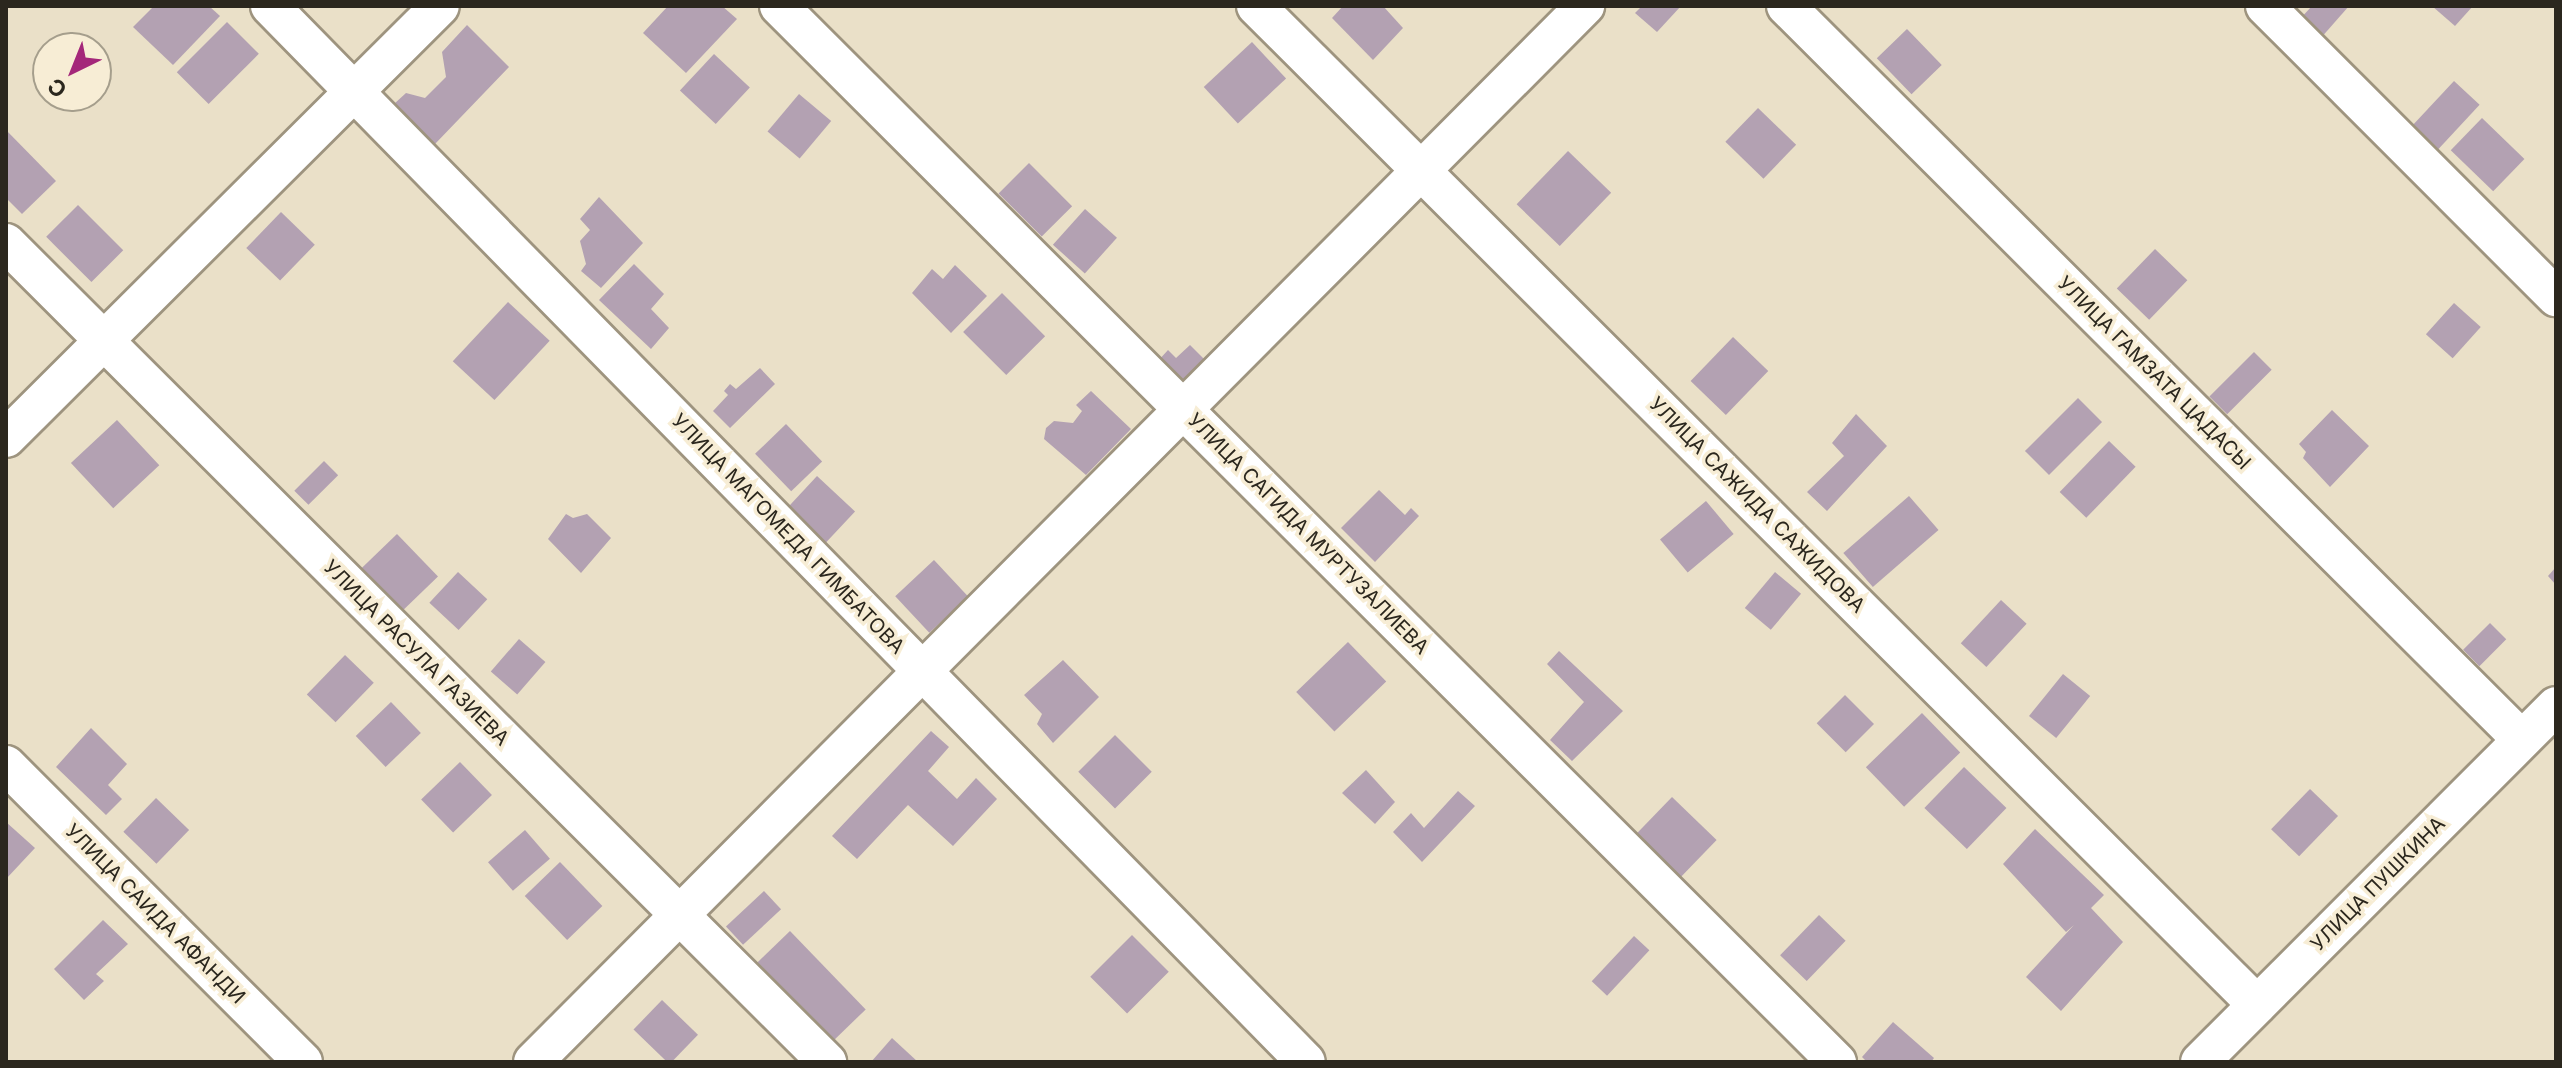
<!DOCTYPE html>
<html>
<head>
<meta charset="utf-8">
<style>
  body { margin:0 }
  #map { position:relative; width:2562px; height:1068px; overflow:hidden; background:#eae0c8; font-family:Inter,sans-serif }
  div>[style] { position:absolute }
  .building>* { inset:0; background:#b3a1b2; transform-origin:0 0 }
  .roads { filter:drop-shadow(2px 0 #9e947f) drop-shadow(-2px 0 #9e947f) drop-shadow(0 2px #9e947f) drop-shadow(0 -2px #9e947f) }
  .minor>* { height:38px; margin:-19px; padding:0 19px; transform-origin:19px; border-radius:19px; background:#fff }
  span { translate:-50% -50%; white-space:nowrap; text-align:center; line-height:1.15; -webkit-text-stroke:7px #f7edd5; paint-order:stroke }
  .street-label { font-size:20px; color:#2b271e }
  .frame { position:absolute; inset:0; border:8px solid #2b271e; pointer-events:none }
  .north { position:absolute; left:32px; top:32px; width:80px; height:80px; box-sizing:border-box; background:#f7edd5; border:2px solid #a59e8c; border-radius:50%; rotate:223deg; font-size:22px; font-weight:700; line-height:32px; text-align:center; color:#2b271e }
  .north::after { content:''; display:block; margin:auto; width:28px; height:36px; background:#a4277a; clip-path:polygon(50% 0,100% 100%,50% 72%,0 100%) }
</style>
</head>
<body>
<div id="map">
  <div class="building">
    <div style="clip-path:polygon(154px 6px,209px 6px,220px 16px,173px 65px,133px 27px)"></div>
    <div style="clip-path:polygon(668px 6px,722px 6px,737px 19px,686px 73px,643px 33px)"></div>
    <div style="clip-path:polygon(1343px 6px,1383px 6px,1403px 28px,1373px 60px,1332px 18px)"></div>
    <div style="clip-path:polygon(1642px 6px,1681px 6px,1657px 32px,1635px 13px)"></div>
    <div style="clip-path:polygon(2312px 6px,2349px 6px,2320px 39px,2299px 20px)"></div>
    <div style="clip-path:polygon(2432px 6px,2473px 6px,2455px 26px)"></div>
    <div style="left:227px;top:22px;width:45px;height:71px;rotate:45deg"></div>
    <div style="clip-path:polygon(467px 25px,509px 67px,435px 144px,394px 104px,406px 93px,425px 98px,446px 77px,442px 52px)"></div>
    <div style="left:1907px;top:29px;width:50px;height:42px;rotate:46deg"></div>
    <div style="left:1252px;top:42px;width:50px;height:66px;rotate:47deg"></div>
    <div style="left:714px;top:54px;width:49px;height:50px;rotate:43deg"></div>
    <div style="left:2454px;top:81px;width:35px;height:63px;rotate:43deg"></div>
    <div style="left:799px;top:94px;width:42px;height:49px;rotate:40deg"></div>
    <div style="left:1758px;top:108px;width:53px;height:47px;rotate:44deg"></div>
    <div style="left:2482px;top:118px;width:59px;height:45px;rotate:44deg"></div>
    <div style="clip-path:polygon(6px 130px,56px 181px,22px 214px,6px 198px)"></div>
    <div style="left:1568px;top:151px;width:60px;height:74px;rotate:44deg"></div>
    <div style="left:1029px;top:163px;width:61px;height:43px;rotate:45deg"></div>
    <div style="clip-path:polygon(599px 197px,643px 243px,601px 288px,581px 271px,586px 264px,580px 241px,590px 230px,580px 219px)"></div>
    <div style="left:78px;top:205px;width:64px;height:45px;rotate:45deg"></div>
    <div style="left:1085px;top:209px;width:43px;height:48px;rotate:42deg"></div>
    <div style="left:281px;top:212px;width:47px;height:50px;rotate:44deg"></div>
    <div style="left:2155px;top:249px;width:45px;height:55px;rotate:44deg"></div>
    <div style="clip-path:polygon(634px 264px,664px 294px,651px 309px,669px 328px,651px 349px,599px 300px)"></div>
    <div style="clip-path:polygon(955px 265px,987px 296px,951px 333px,912px 293px,932px 269px,943px 279px)"></div>
    <div style="left:1002px;top:293px;width:61px;height:55px;rotate:45deg"></div>
    <div style="left:508px;top:302px;width:57px;height:81px;rotate:43deg"></div>
    <div style="left:2454px;top:303px;width:36px;height:42px;rotate:42deg"></div>
    <div style="left:1733px;top:337px;width:49px;height:61px;rotate:44deg"></div>
    <div style="clip-path:polygon(1190px 345px,1208px 363px,1184px 388px,1157px 362px,1168px 350px,1176px 358px)"></div>
    <div style="left:2254px;top:352px;width:25px;height:63px;rotate:45deg"></div>
    <div style="clip-path:polygon(760px 368px,775px 384px,730px 428px,713px 411px,728px 395px,724px 391px,730px 384px,736px 389px)"></div>
    <div style="clip-path:polygon(1091px 391px,1131px 429px,1086px 475px,1044px 439px,1046px 428px,1054px 421px,1073px 423px,1082px 411px,1076px 405px)"></div>
    <div style="left:2078px;top:398px;width:34px;height:75px;rotate:45deg"></div>
    <div style="clip-path:polygon(2332px 410px,2369px 446px,2330px 487px,2303px 458px,2306px 452px,2299px 444px)"></div>
    <div style="clip-path:polygon(1856px 414px,1887px 446px,1827px 511px,1807px 492px,1844px 456px,1832px 443px)"></div>
    <div style="left:117px;top:420px;width:62px;height:63px;rotate:47deg"></div>
    <div style="left:786px;top:424px;width:52px;height:43px;rotate:46deg"></div>
    <div style="left:2109px;top:441px;width:37px;height:71px;rotate:44deg"></div>
    <div style="left:324px;top:461px;width:20px;height:42px;rotate:45deg"></div>
    <div style="left:817px;top:476px;width:52px;height:46px;rotate:43deg"></div>
    <div style="clip-path:polygon(1379px 490px,1405px 515px,1411px 508px,1419px 516px,1375px 562px,1341px 528px)"></div>
    <div style="left:1909px;top:496px;width:45px;height:87px;rotate:49deg"></div>
    <div style="left:1706px;top:501px;width:43px;height:60px;rotate:50deg"></div>
    <div style="clip-path:polygon(566px 514px,573px 518px,587px 514px,611px 538px,581px 573px,548px 539px)"></div>
    <div style="left:397px;top:534px;width:59px;height:49px;rotate:46deg"></div>
    <div style="left:934px;top:560px;width:50px;height:53px;rotate:47deg"></div>
    <div style="clip-path:polygon(2556px 567px,2556px 585px,2548px 576px)"></div>
    <div style="left:458px;top:572px;width:40px;height:42px;rotate:43deg"></div>
    <div style="left:1775px;top:572px;width:34px;height:47px;rotate:40deg"></div>
    <div style="left:2001px;top:600px;width:35px;height:59px;rotate:43deg"></div>
    <div style="left:2490px;top:623px;width:23px;height:38px;rotate:45deg"></div>
    <div style="left:519px;top:639px;width:35px;height:43px;rotate:41deg"></div>
    <div style="left:1348px;top:642px;width:55px;height:72px;rotate:46deg"></div>
    <div style="clip-path:polygon(1559px 651px,1623px 711px,1572px 761px,1550px 740px,1584px 702px,1547px 664px)"></div>
    <div style="left:345px;top:655px;width:40px;height:55px;rotate:44deg"></div>
    <div style="clip-path:polygon(1063px 660px,1099px 697px,1053px 743px,1037px 724px,1042px 714px,1024px 695px)"></div>
    <div style="left:2063px;top:674px;width:35px;height:54px;rotate:39deg"></div>
    <div style="left:1845px;top:695px;width:41px;height:40px;rotate:45deg"></div>
    <div style="left:391px;top:702px;width:43px;height:49px;rotate:46deg"></div>
    <div style="left:1922px;top:713px;width:55px;height:78px;rotate:46deg"></div>
    <div style="clip-path:polygon(91px 728px,127px 764px,108px 785px,122px 799px,106px 815px,56px 767px)"></div>
    <div style="clip-path:polygon(931px 731px,949px 747px,928px 771px,957px 799px,976px 778px,997px 799px,953px 846px,908px 805px,857px 859px,832px 836px)"></div>
    <div style="left:1115px;top:735px;width:52px;height:52px;rotate:45deg"></div>
    <div style="left:460px;top:762px;width:46px;height:54px;rotate:46deg"></div>
    <div style="left:1964px;top:767px;width:59px;height:57px;rotate:44deg"></div>
    <div style="clip-path:polygon(1366px 770px,1395px 802px,1375px 824px,1342px 793px)"></div>
    <div style="left:2310px;top:789px;width:39px;height:56px;rotate:44deg"></div>
    <div style="clip-path:polygon(1458px 791px,1475px 806px,1422px 862px,1393px 832px,1411px 813px,1424px 828px)"></div>
    <div style="left:1672px;top:797px;width:62px;height:56px;rotate:44deg"></div>
    <div style="left:156px;top:798px;width:46px;height:47px;rotate:44deg"></div>
    <div style="clip-path:polygon(6px 822px,35px 848px,6px 879px)"></div>
    <div style="clip-path:polygon(2035px 829px,2104px 895px,2091px 908px,2123px 942px,2061px 1011px,2026px 977px,2074px 925px,2066px 932px,2003px 864px)"></div>
    <div style="left:525px;top:830px;width:38px;height:49px;rotate:49deg"></div>
    <div style="left:560px;top:862px;width:61px;height:49px;rotate:46deg"></div>
    <div style="left:764px;top:891px;width:25px;height:52px;rotate:47deg"></div>
    <div style="left:1819px;top:915px;width:37px;height:56px;rotate:44deg"></div>
    <div style="clip-path:polygon(103px 920px,128px 944px,96px 974px,104px 981px,84px 1000px,54px 969px)"></div>
    <div style="left:790px;top:931px;width:109px;height:50px;rotate:46deg"></div>
    <div style="left:1132px;top:935px;width:52px;height:59px;rotate:45deg"></div>
    <div style="left:1634px;top:936px;width:21px;height:62px;rotate:43deg"></div>
    <div style="left:662px;top:1000px;width:50px;height:41px;rotate:44deg"></div>
    <div style="clip-path:polygon(1893px 1022px,1934px 1058px,1931px 1062px,1867px 1062px,1862px 1057px)"></div>
    <div style="clip-path:polygon(892px 1038px,918px 1062px,871px 1062px)"></div>
  </div>
  <div class="roads">
    <div class="minor">
      <div style="left:270px;top:6px;width:1479px;rotate:45.55deg"></div>
      <div style="left:779px;top:6px;width:1495px;rotate:44.95deg"></div>
      <div style="left:1256px;top:6px;width:1414px;rotate:44.94deg"></div>
      <div style="left:1786px;top:6px;width:1039px;rotate:44.92deg"></div>
      <div style="left:2265px;top:6px;width:412px;rotate:45deg"></div>
      <div style="left:6px;top:243px;width:1160px;rotate:44.93deg"></div>
      <div style="left:6px;top:438px;width:612px;rotate:-44.87deg"></div>
      <div style="left:6px;top:765px;width:420px;rotate:45deg"></div>
      <div style="left:533px;top:1062px;width:1491px;rotate:-45.11deg"></div>
      <div style="left:2200px;top:1062px;width:503px;rotate:-45deg"></div>
    </div>
  </div>
  <div class="street-label">
    <span style="left:2154px;top:373px;rotate:45deg">УЛИЦА ГАМЗАТА ЦАДАСЫ</span>
    <span style="left:1757px;top:505px;rotate:45deg">УЛИЦА САЖИДА САЖИДОВА</span>
    <span style="left:788px;top:534px;rotate:46deg">УЛИЦА МАГОМЕДА ГИМБАТОВА</span>
    <span style="left:1308px;top:534px;rotate:45deg">УЛИЦА САГИДА МУРТУЗАЛИЕВА</span>
    <span style="left:416px;top:653px;rotate:45deg">УЛИЦА РАСУЛА ГАЗИЕВА</span>
    <span style="left:2378px;top:884px;rotate:-45deg">УЛИЦА ПУШКИНА</span>
    <span style="left:155px;top:914px;rotate:45deg">УЛИЦА САИДА АФАНДИ</span>
  </div>
  <div class="frame"></div>
  <div class="north">С</div>
</div>
</body>
</html>
